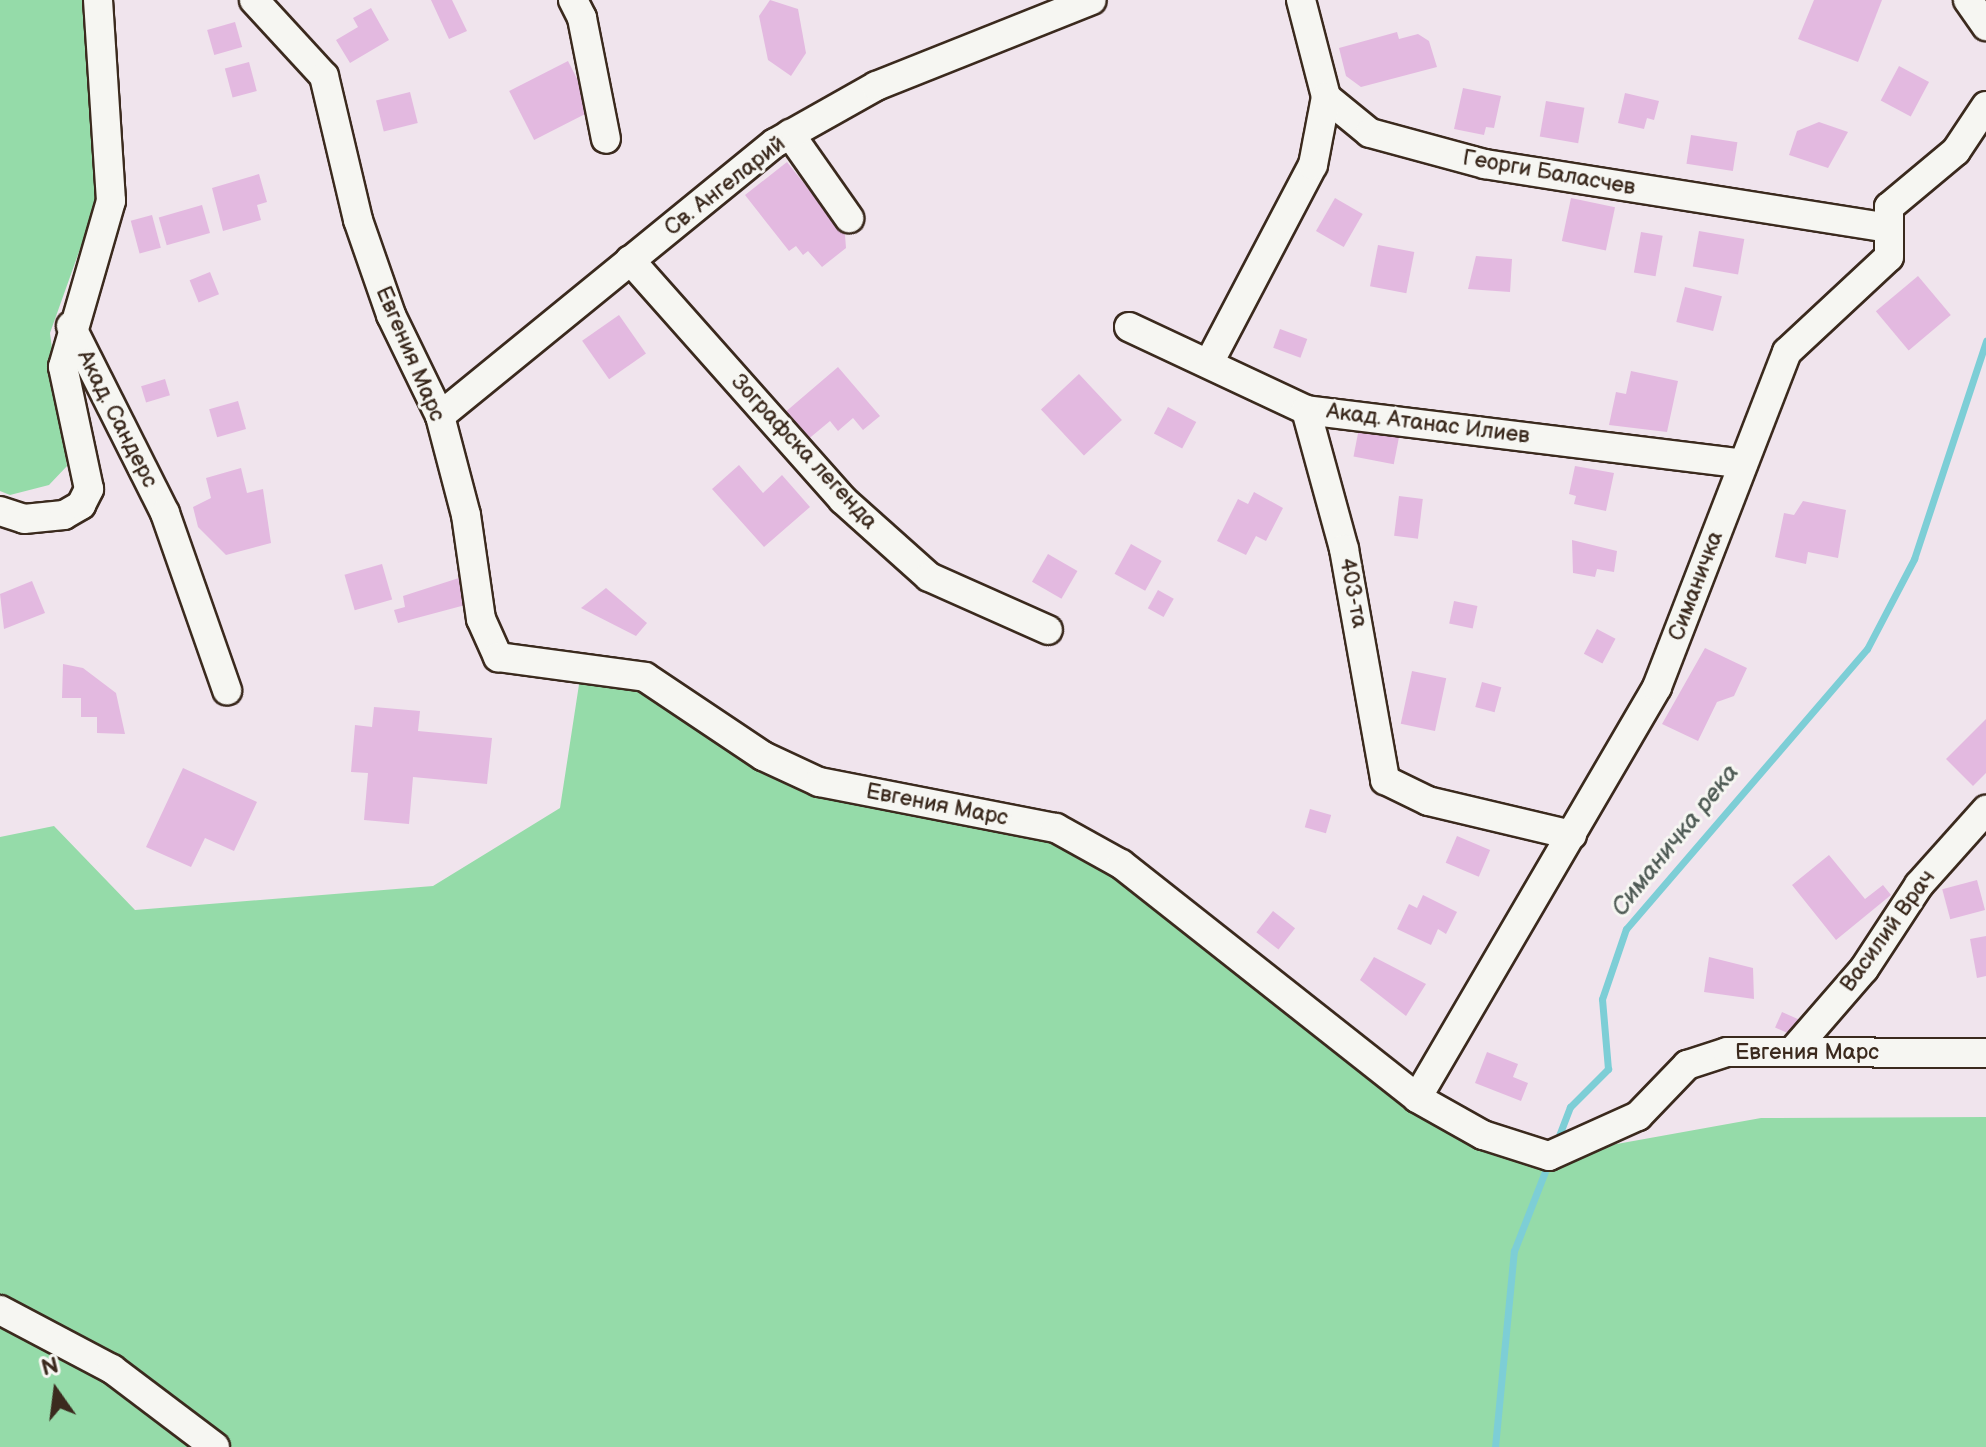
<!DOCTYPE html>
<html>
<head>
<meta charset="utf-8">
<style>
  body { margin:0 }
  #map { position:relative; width:1986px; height:1447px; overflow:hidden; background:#f0e4ed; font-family:"Balsamiq Sans",sans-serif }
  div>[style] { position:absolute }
  .green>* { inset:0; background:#95dba9 }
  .stream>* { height:7px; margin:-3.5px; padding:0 3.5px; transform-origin:3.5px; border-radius:3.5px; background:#7dced6 }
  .building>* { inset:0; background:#e3b9e0; transform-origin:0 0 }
  .roads { filter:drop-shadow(2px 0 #3b2a1e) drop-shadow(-2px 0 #3b2a1e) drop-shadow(0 2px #3b2a1e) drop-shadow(0 -2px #3b2a1e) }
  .minor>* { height:28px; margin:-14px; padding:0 14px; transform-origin:14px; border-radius:14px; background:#f6f6f2 }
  span { translate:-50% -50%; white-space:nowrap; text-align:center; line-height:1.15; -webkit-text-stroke:6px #f6f6f2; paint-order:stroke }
  .street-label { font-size:22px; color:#3b2a1e }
  .water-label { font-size:24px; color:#4f5b55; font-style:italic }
  .north { position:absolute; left:16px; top:1351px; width:80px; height:80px; -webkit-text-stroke:6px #f6f6f2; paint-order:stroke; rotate:346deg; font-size:22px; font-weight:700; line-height:32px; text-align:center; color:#3b2a1e }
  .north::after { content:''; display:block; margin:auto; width:28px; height:36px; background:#3b2a1e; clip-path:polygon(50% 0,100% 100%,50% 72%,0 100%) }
</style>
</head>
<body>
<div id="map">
  <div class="green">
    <div style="clip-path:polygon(0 0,84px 0,100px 193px,50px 333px,67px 466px,49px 485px,10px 495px,0 491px)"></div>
    <div style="clip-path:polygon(582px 665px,645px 677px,763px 756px,1056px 828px,1417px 1098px,1550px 1156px,1761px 1118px,1986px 1117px,1986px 1447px,0 1447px,0 837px,54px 826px,135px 910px,433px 886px,560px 808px)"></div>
  </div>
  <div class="stream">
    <div style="left:1555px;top:1146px;width:42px;rotate:-69deg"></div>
    <div style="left:1570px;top:1107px;width:54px;rotate:-45deg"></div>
    <div style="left:1608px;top:1069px;width:70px;rotate:-94.9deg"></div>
    <div style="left:1602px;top:999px;width:74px;rotate:-71.1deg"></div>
    <div style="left:1626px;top:929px;width:369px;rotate:-49.3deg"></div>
    <div style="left:1867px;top:649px;width:102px;rotate:-62.4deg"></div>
    <div style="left:1914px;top:559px;width:230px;rotate:-71.7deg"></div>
    <div style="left:1495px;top:1447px;width:197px;rotate:-84.5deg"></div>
    <div style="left:1514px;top:1251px;width:97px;rotate:-68.7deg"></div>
  </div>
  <div class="building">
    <div style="clip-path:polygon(431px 0,452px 0,467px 31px,449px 39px)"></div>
    <div style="clip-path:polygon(770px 0,798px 9px,806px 53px,791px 76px,768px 60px,759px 16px)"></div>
    <div style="clip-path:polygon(1814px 0,1882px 0,1858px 62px,1798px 39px)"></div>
    <div style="clip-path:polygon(371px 8px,389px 40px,350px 63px,336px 40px,358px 27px,353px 18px)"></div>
    <div style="left:235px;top:22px;width:26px;height:29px;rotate:74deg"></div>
    <div style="clip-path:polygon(1397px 32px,1399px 39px,1418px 34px,1429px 41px,1437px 67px,1361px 87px,1346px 76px,1339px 48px)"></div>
    <div style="left:568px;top:61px;width:55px;height:66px;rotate:63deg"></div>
    <div style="left:249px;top:62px;width:30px;height:25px;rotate:75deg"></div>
    <div style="left:1899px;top:66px;width:34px;height:39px;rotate:28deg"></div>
    <div style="clip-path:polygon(1463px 88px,1501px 96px,1494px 128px,1486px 127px,1484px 135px,1454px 129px)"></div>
    <div style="left:410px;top:92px;width:32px;height:35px;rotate:76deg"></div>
    <div style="clip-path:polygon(1625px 93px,1659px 101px,1654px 120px,1647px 118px,1644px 129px,1618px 123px)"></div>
    <div style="left:1546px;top:101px;width:39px;height:36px;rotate:10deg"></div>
    <div style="clip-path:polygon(1819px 122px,1848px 132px,1828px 168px,1789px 155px,1797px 131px)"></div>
    <div style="left:1691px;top:135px;width:47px;height:29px;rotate:9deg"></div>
    <div style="clip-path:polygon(787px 162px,845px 235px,846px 248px,822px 267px,808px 251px,803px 255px,796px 246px,789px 251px,745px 195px)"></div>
    <div style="clip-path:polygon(259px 174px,267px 202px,257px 205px,261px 220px,223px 231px,212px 188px)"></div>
    <div style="left:1335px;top:198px;width:32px;height:38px;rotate:30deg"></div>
    <div style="left:1571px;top:198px;width:45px;height:44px;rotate:12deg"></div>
    <div style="left:202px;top:205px;width:29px;height:45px;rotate:74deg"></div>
    <div style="left:152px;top:215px;width:34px;height:22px;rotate:75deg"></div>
    <div style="left:1699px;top:231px;width:46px;height:36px;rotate:10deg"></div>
    <div style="left:1641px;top:232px;width:22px;height:41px;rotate:10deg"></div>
    <div style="left:1378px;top:245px;width:37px;height:42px;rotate:11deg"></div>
    <div style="clip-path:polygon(1476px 256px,1512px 259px,1510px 292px,1468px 289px)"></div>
    <div style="left:210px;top:272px;width:24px;height:22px;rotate:68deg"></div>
    <div style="left:1918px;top:276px;width:51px;height:55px;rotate:50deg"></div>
    <div style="left:1685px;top:287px;width:38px;height:36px;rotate:14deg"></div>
    <div style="left:619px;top:315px;width:47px;height:45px;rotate:55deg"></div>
    <div style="left:1280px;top:329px;width:29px;height:20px;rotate:20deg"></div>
    <div style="clip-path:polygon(838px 367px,880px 416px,863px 430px,853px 418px,838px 431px,830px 421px,806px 441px,783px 414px)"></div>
    <div style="clip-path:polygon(1631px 371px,1678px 381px,1667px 432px,1609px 425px,1616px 392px,1626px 394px)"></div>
    <div style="left:1079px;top:374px;width:63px;height:52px;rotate:47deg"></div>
    <div style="left:165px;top:379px;width:17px;height:25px;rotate:73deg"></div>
    <div style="left:238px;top:401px;width:29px;height:30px;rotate:74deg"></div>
    <div style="left:1168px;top:407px;width:32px;height:30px;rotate:28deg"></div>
    <div style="left:1360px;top:423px;width:41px;height:34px;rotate:11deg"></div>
    <div style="clip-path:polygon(739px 465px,763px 493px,782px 475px,810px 507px,764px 547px,712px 489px)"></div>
    <div style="clip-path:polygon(1575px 466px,1614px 473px,1606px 511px,1574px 504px,1576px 496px,1569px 494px)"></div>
    <div style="clip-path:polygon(241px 468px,247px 493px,263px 489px,271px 543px,226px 555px,198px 527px,193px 507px,211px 498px,206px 478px)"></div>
    <div style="clip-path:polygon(1254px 492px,1283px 508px,1266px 541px,1256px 536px,1246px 555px,1217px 541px,1238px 499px,1248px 504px)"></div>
    <div style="left:1399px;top:496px;width:24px;height:40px;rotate:7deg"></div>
    <div style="clip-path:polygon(1803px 501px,1846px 510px,1838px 558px,1808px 552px,1806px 564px,1775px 557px,1784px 513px,1794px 515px)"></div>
    <div style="clip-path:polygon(1572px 540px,1617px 551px,1614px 572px,1597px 569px,1595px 577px,1573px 573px)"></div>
    <div style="left:1131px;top:544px;width:35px;height:34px;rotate:29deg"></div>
    <div style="left:1048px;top:554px;width:34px;height:32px;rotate:30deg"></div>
    <div style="left:382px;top:564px;width:37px;height:39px;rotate:74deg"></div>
    <div style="clip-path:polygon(462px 577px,469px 604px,398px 623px,394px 610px,405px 607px,403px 596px)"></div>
    <div style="clip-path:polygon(32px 581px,45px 613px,4px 629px,0 594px)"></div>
    <div style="clip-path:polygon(606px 588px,647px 623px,636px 636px,581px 608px)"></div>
    <div style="left:1158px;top:590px;width:18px;height:21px;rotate:29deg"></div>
    <div style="left:1454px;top:601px;width:24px;height:23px;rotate:12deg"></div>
    <div style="left:1597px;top:629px;width:21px;height:28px;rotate:28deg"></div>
    <div style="clip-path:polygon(1705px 648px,1747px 668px,1734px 696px,1717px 702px,1698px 741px,1662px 724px)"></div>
    <div style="clip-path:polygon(63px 664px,83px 668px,116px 693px,125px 734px,97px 733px,97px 717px,81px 717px,81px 698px,62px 698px)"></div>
    <div style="left:1412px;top:671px;width:35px;height:54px;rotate:12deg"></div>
    <div style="left:1482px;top:682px;width:20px;height:26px;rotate:15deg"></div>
    <div style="clip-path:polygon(374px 707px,420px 711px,418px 731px,492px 738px,487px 784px,413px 777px,409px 824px,364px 820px,368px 773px,351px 772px,355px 725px,372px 727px)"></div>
    <div style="clip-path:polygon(1986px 719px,1986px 773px,1973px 786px,1946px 759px)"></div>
    <div style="clip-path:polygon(183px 768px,257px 802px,234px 851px,205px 838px,191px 867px,146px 847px)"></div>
    <div style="left:1310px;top:809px;width:22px;height:19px;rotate:16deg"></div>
    <div style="left:1457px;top:836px;width:36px;height:29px;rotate:23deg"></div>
    <div style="clip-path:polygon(1829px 855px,1865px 899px,1883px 885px,1891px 895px,1836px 940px,1792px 885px)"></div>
    <div style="left:1977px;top:880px;width:31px;height:36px;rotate:75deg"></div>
    <div style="clip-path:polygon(1423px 895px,1457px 912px,1446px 934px,1438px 929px,1431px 945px,1397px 929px,1409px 904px,1417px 908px)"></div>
    <div style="left:1273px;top:911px;width:28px;height:27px;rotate:38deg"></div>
    <div style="clip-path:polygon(1986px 936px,1986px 976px,1977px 978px,1970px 939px)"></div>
    <div style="clip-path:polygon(1374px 957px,1426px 984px,1406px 1016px,1360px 980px)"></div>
    <div style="clip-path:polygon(1709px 957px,1753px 968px,1754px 999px,1704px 992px)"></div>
    <div style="left:1782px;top:1012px;width:24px;height:17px;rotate:24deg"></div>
    <div style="clip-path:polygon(1487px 1052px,1518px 1064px,1513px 1077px,1528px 1083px,1521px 1101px,1475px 1083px)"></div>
  </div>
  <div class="roads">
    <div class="minor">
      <div style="left:254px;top:0;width:103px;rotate:47.4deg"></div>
      <div style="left:324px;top:76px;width:148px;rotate:76.7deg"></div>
      <div style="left:358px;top:220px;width:101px;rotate:70.8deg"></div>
      <div style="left:391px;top:315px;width:112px;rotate:64.1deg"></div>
      <div style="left:440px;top:416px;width:102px;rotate:75.3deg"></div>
      <div style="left:466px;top:515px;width:105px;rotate:81.8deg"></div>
      <div style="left:481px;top:619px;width:42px;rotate:65.9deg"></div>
      <div style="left:498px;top:657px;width:148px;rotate:7.7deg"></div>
      <div style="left:645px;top:677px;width:142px;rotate:33.8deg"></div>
      <div style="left:763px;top:756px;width:62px;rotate:24.9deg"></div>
      <div style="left:819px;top:782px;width:241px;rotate:11deg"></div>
      <div style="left:1056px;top:828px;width:74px;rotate:29deg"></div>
      <div style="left:1121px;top:864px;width:377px;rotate:38.3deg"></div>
      <div style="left:1417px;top:1098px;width:76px;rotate:29.3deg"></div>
      <div style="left:1483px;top:1135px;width:69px;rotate:17.7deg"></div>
      <div style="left:1549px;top:1156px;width:98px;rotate:-24.2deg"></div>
      <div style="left:1638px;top:1116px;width:71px;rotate:-46.1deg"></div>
      <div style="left:1687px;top:1065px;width:42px;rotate:-18deg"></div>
      <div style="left:1727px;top:1052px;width:259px;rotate:0.2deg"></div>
      <div style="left:573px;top:0;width:20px;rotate:63deg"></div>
      <div style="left:582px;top:18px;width:123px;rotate:78.8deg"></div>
      <div style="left:1301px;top:0;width:100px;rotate:75.5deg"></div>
      <div style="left:1326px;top:97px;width:57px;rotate:39.3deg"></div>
      <div style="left:1370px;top:133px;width:119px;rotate:15.1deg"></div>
      <div style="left:1485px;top:164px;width:407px;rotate:9deg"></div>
      <div style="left:1968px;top:0;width:32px;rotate:55deg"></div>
      <div style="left:790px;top:134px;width:103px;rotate:54.9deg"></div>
      <div style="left:630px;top:260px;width:321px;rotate:48.4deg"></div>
      <div style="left:843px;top:500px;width:115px;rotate:41.8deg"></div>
      <div style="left:929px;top:577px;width:130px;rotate:24deg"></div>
      <div style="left:71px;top:326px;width:209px;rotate:63.3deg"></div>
      <div style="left:165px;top:513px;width:188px;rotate:70.7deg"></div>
      <div style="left:1129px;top:327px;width:195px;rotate:25.1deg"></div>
      <div style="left:1306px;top:410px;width:440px;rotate:7deg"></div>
      <div style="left:1210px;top:361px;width:221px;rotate:-62.3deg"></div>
      <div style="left:1313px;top:165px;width:69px;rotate:-79.2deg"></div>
      <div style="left:1306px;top:410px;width:144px;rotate:74.7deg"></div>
      <div style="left:1344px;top:549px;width:235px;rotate:79.9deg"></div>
      <div style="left:1385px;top:780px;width:48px;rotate:26deg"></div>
      <div style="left:1428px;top:801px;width:148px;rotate:13.3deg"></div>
      <div style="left:440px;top:416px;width:432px;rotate:-39.2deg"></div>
      <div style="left:775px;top:143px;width:116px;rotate:-29.4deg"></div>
      <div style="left:876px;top:86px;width:232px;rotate:-21.7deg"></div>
      <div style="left:0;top:511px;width:25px;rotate:18deg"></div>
      <div style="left:24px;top:519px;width:40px;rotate:-5.7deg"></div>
      <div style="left:64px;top:515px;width:20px;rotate:-30deg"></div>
      <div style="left:81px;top:505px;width:18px;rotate:-63deg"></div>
      <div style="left:89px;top:489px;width:125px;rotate:-102deg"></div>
      <div style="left:63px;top:367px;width:173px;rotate:-73.9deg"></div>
      <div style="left:111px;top:201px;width:201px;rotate:-93.7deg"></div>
      <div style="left:1792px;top:1052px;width:110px;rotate:-49.1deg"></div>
      <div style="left:1864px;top:969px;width:100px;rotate:-56.8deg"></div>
      <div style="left:1919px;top:885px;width:101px;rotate:-48.2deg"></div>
      <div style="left:1417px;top:1098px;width:476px;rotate:-59.7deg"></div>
      <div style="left:1657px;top:687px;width:359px;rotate:-68.8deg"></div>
      <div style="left:1787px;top:352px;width:139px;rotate:-43deg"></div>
      <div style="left:1889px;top:257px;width:50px;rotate:-90deg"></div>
      <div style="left:1889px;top:207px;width:87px;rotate:-39.9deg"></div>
      <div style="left:1956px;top:151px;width:54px;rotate:-56.3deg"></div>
      <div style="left:0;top:1310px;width:127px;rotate:27.8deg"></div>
      <div style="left:112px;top:1369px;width:129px;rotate:37.1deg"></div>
    </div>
  </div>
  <div class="street-label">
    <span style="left:1549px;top:173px;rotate:10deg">Георги Баласчев</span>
    <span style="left:725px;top:186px;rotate:-38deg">Св. Ангеларий</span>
    <span style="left:410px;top:354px;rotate:67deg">Евгения Марс</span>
    <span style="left:117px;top:419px;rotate:63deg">Акад. Сандерс</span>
    <span style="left:1428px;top:424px;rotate:7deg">Акад. Атанас Илиев</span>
    <span style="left:804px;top:452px;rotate:47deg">Зографска легенда</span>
    <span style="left:1696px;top:586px;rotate:-69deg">Симаничка</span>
    <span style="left:1353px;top:593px;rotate:79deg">403-та</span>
    <span style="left:937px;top:805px;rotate:11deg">Евгения Марс</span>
    <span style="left:1888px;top:931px;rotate:-54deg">Василий Врач</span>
    <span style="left:1807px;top:1053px">Евгения Марс</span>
  </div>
  <div class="water-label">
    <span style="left:1675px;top:840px;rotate:-51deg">Симаничка река</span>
  </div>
  <div class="north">N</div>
</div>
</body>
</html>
